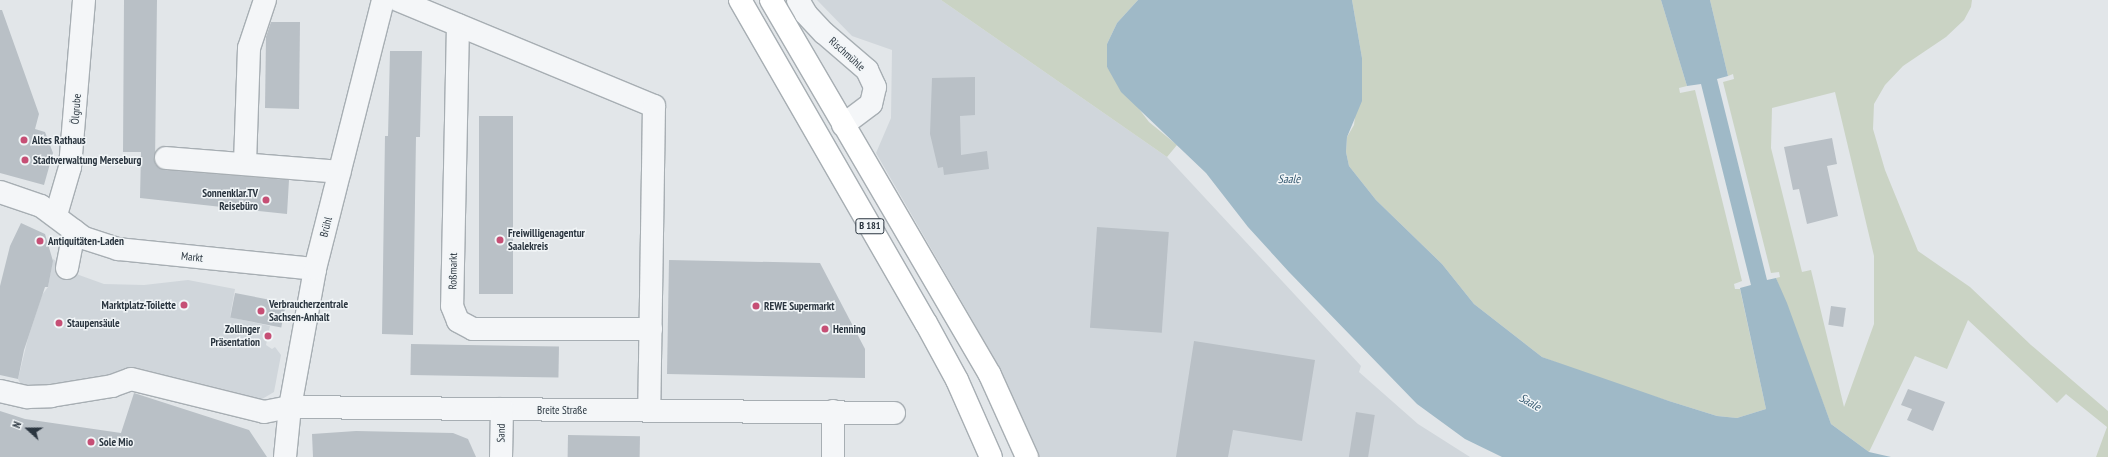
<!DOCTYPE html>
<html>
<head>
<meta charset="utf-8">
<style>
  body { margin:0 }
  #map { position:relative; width:2108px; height:457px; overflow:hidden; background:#e2e6e9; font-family:"PT Sans Narrow",sans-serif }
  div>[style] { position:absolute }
  .built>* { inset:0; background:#d0d6db }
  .green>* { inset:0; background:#cad3c4 }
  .water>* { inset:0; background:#9fb9c7 }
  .building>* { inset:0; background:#b9c0c6; transform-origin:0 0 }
  .roads { filter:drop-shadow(1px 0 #a7aeb3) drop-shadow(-1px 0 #a7aeb3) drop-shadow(0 1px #a7aeb3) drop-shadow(0 -1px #a7aeb3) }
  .minor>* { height:22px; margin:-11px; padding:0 11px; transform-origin:11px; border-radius:11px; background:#f4f6f8 }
  .major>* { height:22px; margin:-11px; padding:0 11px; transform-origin:11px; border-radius:11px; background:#fff }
  .dots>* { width:11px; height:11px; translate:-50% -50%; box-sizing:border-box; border:2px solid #f1f5f7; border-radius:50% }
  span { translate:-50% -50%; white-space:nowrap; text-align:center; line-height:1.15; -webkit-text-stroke:3px #f1f5f7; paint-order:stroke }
  .shield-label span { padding:1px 3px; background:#f1f5f7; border:1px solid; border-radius:3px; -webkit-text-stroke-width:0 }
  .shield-label { font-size:10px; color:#2b3640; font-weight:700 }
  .street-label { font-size:11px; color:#2b3640 }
  .poi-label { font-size:11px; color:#2b3640; font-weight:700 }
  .left { translate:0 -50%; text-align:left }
  .right { translate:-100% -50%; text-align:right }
  .water-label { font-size:12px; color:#385b72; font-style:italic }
  .north { position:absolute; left:8px; top:409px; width:40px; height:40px; -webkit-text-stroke:3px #f1f5f7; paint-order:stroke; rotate:291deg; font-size:11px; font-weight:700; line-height:16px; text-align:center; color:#2b3640 }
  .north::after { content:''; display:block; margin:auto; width:14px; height:18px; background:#2b3640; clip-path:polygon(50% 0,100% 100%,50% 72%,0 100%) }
</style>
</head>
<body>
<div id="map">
  <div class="built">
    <div style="clip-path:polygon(817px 0,941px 0,1167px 157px,1361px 366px,1359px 372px,1418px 424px,1470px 457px,1037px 457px,1024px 424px,974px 323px,876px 153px,891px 118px,892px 50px,852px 36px)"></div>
    <div style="clip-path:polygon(53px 259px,79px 275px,104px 284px,144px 285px,188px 280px,235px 289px,230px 317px,270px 326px,266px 345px,272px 349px,275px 347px,281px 355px,274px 392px,257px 402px,131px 379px,27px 397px,18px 379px,28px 338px,42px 295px,48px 287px)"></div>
  </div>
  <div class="green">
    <div style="clip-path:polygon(941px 0,1138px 0,1117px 23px,1107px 44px,1107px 67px,1149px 122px,1177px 145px,1167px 157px)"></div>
    <div style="clip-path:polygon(1352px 0,1661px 0,1687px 86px,1679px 88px,1680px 93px,1695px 90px,1742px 281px,1734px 284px,1735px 289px,1740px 289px,1766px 409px,1737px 418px,1717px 416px,1608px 382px,1542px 357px,1474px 304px,1442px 264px,1376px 200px,1349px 166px,1346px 152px,1347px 137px,1354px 125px,1362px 58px)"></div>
    <div style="clip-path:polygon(evenodd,1710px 0,1972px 0,1971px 7px,1964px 20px,1946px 37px,1903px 66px,1885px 85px,1874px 104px,1873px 129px,1885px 170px,1918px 251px,1970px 287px,2031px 345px,2108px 411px,2108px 457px,2096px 457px,2107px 427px,2066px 394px,2057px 403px,1968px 320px,1947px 369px,1915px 356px,1869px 452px,1831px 424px,1776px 278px,1780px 277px,1779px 272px,1771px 273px,1723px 82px,1734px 79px,1733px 74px,1728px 76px,1710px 0,1835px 92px,1874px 256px,1874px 324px,1844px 407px,1811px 270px,1802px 272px,1771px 148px,1772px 108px,1835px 92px)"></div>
  </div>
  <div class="water">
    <div style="clip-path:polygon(1138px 0,1352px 0,1362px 58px,1362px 101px,1347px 137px,1346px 152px,1349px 166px,1376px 200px,1442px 264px,1474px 304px,1542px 357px,1669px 401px,1717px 416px,1737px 418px,1766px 409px,1740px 288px,1751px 285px,1701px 84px,1687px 86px,1661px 0,1710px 0,1728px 76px,1717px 79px,1767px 280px,1776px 278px,1787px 303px,1831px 424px,1869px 452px,1891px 457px,1502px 457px,1465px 439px,1417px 404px,1289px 272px,1248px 227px,1206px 173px,1121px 92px,1107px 67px,1107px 44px,1117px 23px)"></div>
  </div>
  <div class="building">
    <div style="clip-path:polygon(124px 0,157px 0,155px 164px,165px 170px,289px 180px,287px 214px,140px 198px,141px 152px,123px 152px)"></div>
    <div style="clip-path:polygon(0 10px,2px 10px,39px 114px,35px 129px,45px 132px,53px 153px,44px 185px,0 173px)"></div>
    <div style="clip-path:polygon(271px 22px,300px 22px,299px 109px,265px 108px,266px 37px)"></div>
    <div style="clip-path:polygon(390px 51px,422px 51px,420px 137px,416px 137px,413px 335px,382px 334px,385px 136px,388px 136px)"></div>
    <div style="clip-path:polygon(975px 77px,975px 115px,960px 116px,961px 155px,987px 151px,989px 169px,944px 175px,943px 167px,938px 168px,930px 134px,932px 78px)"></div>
    <div style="left:479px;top:116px;width:34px;height:178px"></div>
    <div style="clip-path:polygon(1832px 138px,1837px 164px,1827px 166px,1838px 216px,1807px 224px,1799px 189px,1793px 190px,1784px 147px)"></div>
    <div style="clip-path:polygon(21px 223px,45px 234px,53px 261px,48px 287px,45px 287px,24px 350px,18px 379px,0 375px,0 286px,10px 246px)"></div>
    <div style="left:1097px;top:227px;width:72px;height:101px;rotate:4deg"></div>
    <div style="clip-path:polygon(669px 260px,820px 263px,865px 349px,865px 378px,667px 374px)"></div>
    <div style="left:235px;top:293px;width:52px;height:25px;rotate:11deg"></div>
    <div style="left:1831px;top:306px;width:15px;height:19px;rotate:8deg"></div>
    <div style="clip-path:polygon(1194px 341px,1315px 360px,1302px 441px,1233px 430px,1228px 457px,1176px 457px)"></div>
    <div style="left:411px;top:344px;width:148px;height:31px;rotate:1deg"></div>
    <div style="clip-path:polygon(1908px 389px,1945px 402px,1933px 431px,1907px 420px,1912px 409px,1901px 405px)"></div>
    <div style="clip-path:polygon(134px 393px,249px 430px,267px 457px,0 457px,0 411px,25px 419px,121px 433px)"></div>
    <div style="left:1356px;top:412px;width:19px;height:46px;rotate:9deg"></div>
    <div style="clip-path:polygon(356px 431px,453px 433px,468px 439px,476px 457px,313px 457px,312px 434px)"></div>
    <div style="left:568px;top:435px;width:72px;height:22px;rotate:1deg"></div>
  </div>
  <div class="roads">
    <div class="minor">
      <div style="left:398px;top:0;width:277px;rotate:22.5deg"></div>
      <div style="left:654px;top:106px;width:304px;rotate:90.9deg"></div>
      <div style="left:798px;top:0;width:16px;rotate:60deg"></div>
      <div style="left:806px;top:14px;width:26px;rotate:47deg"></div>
      <div style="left:824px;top:33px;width:57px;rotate:40.7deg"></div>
      <div style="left:867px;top:70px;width:19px;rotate:65deg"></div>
      <div style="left:875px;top:87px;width:17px;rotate:103deg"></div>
      <div style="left:871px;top:104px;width:35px;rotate:143deg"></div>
      <div style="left:458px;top:25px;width:281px;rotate:91.2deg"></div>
      <div style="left:452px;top:306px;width:16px;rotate:68deg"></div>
      <div style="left:458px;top:321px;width:17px;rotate:28deg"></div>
      <div style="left:473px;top:329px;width:178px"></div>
      <div style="left:166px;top:158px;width:174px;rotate:4.6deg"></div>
      <div style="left:245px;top:163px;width:115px;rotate:-88deg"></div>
      <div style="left:249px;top:48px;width:51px;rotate:-71.6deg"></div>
      <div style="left:0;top:192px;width:43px;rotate:18.9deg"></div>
      <div style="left:41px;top:206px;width:54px;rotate:36.7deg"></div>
      <div style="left:84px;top:238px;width:36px;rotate:18deg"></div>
      <div style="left:118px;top:249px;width:198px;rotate:5.8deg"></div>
      <div style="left:56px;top:215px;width:50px;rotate:-73.7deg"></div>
      <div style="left:70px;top:167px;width:168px;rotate:-85.2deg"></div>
      <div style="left:67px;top:268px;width:38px;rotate:-79deg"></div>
      <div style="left:0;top:391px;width:28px;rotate:13deg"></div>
      <div style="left:27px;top:397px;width:24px;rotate:-2deg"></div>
      <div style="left:51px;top:396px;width:62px;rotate:-9.3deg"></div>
      <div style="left:112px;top:386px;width:20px;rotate:-20deg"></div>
      <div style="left:131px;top:379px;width:137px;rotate:13.9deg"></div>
      <div style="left:264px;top:412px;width:26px;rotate:-11deg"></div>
      <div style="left:290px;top:407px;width:604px;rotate:0.57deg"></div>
      <div style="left:285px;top:457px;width:50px;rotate:-84.3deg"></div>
      <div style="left:290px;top:407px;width:140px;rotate:-79.7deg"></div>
      <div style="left:315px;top:269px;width:277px;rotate:-75.8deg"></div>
      <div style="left:501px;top:457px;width:48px;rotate:-88.8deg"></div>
      <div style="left:833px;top:457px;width:46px;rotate:-90deg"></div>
    </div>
    <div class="major">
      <div style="left:740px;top:0;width:373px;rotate:60.1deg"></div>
      <div style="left:926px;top:323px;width:65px;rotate:61.5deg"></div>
      <div style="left:957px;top:380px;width:84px;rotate:66.2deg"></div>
      <div style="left:771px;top:0;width:434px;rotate:59.7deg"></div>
      <div style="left:990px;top:375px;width:90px;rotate:65.7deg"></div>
    </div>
  </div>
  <div class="dots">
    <div style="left:24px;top:140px;background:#c64f75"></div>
    <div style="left:25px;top:160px;background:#c64f75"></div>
    <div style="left:266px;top:200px;background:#c64f75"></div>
    <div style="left:500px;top:240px;background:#c64f75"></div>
    <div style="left:40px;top:241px;background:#c64f75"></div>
    <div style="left:184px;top:305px;background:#c64f75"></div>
    <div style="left:756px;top:306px;background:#c64f75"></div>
    <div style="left:261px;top:311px;background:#c64f75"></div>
    <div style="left:59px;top:323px;background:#c64f75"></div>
    <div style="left:825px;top:329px;background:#c64f75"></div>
    <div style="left:268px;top:336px;background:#c64f75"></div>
    <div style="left:91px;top:442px;background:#c64f75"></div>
  </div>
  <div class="shield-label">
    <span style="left:870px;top:226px">B 181</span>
  </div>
  <div class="street-label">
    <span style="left:847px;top:54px;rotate:42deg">Rischmühle</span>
    <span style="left:76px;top:109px;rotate:-86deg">Ölgrube</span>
    <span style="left:326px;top:227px;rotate:-76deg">Brühl</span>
    <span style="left:192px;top:257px;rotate:6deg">Markt</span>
    <span style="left:453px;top:271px;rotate:-89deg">Roßmarkt</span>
    <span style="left:562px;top:410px">Breite Straße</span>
    <span style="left:501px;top:433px;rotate:-89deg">Sand</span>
  </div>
  <div class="poi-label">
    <span class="left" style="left:32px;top:140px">Altes Rathaus</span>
    <span class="left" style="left:33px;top:160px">Stadtverwaltung Merseburg</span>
    <span class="right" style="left:258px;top:200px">Sonnenklar.TV<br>Reisebüro</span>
    <span class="left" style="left:508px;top:240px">Freiwilligenagentur<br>Saalekreis</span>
    <span class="left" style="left:48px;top:241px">Antiquitäten-Laden</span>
    <span class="right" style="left:176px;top:305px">Marktplatz-Toilette</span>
    <span class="left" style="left:269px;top:311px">Verbraucherzentrale<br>Sachsen-Anhalt</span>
    <span class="left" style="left:764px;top:306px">REWE Supermarkt</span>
    <span class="left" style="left:67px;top:323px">Staupensäule</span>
    <span class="left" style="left:833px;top:329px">Henning</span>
    <span class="right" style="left:260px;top:336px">Zollinger<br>Präsentation</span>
    <span class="left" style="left:99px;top:442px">Sole Mio</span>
  </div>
  <div class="water-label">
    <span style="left:1289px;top:179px">Saale</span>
    <span style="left:1530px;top:402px;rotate:29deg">Saale</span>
  </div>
  <div class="north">N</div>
</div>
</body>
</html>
